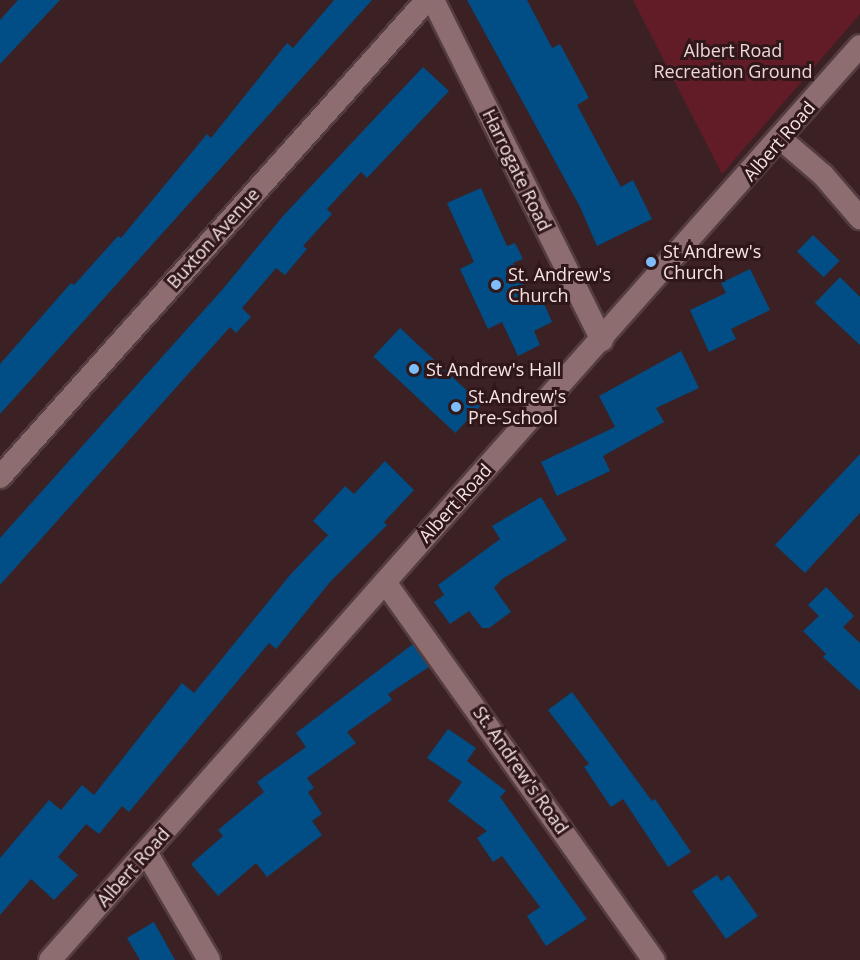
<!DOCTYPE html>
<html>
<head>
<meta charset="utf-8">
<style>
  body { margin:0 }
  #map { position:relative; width:860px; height:960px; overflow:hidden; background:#3b2123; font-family:"Open Sans",sans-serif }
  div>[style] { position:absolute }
  .green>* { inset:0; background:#621c28 }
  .building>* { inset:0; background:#004e85; transform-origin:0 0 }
  .roads { filter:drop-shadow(2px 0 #543d40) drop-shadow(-2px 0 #543d40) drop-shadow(0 2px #543d40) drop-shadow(0 -2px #543d40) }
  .minor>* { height:22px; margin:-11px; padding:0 11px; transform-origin:11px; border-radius:11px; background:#8d6d6f }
  .dots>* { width:16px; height:16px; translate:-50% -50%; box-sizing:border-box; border:3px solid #301719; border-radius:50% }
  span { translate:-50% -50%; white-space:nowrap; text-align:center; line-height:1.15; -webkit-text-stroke:6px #301719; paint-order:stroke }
  .park-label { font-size:18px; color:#eed5d6 }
  .street-label { font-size:18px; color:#f6e3e4 }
  .poi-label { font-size:18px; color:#f6e3e4 }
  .left { translate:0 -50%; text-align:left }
</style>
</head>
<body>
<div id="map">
  <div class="green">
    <div style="clip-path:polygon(633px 0,860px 0,860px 14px,722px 174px)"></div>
  </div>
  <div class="building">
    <div style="clip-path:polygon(18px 0,60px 0,0 64px,0 20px)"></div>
    <div style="clip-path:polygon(334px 0,372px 0,0 414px,0 364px,71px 283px,74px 285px,118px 236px,121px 238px,207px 134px,211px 138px,287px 43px,293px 48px)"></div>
    <div style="clip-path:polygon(467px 0,527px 0,552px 48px,560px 44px,589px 98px,577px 105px,621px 187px,633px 180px,652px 219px,597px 246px,580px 207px)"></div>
    <div style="clip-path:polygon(423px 67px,449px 91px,367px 178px,361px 172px,327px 209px,332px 214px,303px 246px,307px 249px,285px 275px,276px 268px,242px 308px,251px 317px,236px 333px,230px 327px,0 585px,0 538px,222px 290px,283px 216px)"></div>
    <div style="clip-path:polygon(481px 188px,507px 246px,515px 243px,523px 259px,513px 263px,534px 306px,543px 301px,552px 322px,534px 331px,540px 345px,518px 356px,502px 322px,488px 329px,460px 269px,474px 262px,447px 203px)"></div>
    <div style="left:813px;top:235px;width:37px;height:23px;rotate:44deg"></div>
    <div style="clip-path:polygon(750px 269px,770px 310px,731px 329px,736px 339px,709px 352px,690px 310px,726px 293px,721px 283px)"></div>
    <div style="clip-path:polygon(840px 277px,860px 297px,860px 345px,815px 303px)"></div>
    <div style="left:400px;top:328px;width:112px;height:39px;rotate:43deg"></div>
    <div style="clip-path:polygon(681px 351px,699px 388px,656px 408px,664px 422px,603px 456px,610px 471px,557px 496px,541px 462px,615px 427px,599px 396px)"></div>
    <div style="clip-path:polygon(860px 454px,860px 513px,805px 573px,775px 545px)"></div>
    <div style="clip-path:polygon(385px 461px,414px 490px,384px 522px,387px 525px,330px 582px,276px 649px,269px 643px,129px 812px,122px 806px,99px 834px,86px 824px,58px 857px,78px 875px,54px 900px,31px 879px,0 915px,0 858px,49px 800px,61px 810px,82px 785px,94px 795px,182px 683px,194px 693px,290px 575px,328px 535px,313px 521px,345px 486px,354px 494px)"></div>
    <div style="clip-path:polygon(541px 497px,567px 540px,502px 579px,494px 588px,511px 612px,489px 628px,482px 628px,469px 611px,450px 624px,434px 602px,444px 595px,438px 585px,500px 539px,492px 526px)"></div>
    <div style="clip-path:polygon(826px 587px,854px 616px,843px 627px,860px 643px,860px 691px,823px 657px,826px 654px,803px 631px,819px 616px,808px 605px)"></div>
    <div style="clip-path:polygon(413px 644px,429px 667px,388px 694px,392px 700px,347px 732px,356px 743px,307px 778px,314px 788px,308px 792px,322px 814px,312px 821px,322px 835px,267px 877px,256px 863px,218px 896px,191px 864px,223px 836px,218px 830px,264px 792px,257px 782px,306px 747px,296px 733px)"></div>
    <div style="clip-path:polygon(572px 692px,652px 801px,655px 799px,691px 852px,668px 867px,623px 799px,611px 807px,584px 767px,589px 764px,548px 710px)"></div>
    <div style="clip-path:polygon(448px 729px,476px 748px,467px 761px,506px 791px,500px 797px,587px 919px,546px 946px,527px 916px,540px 907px,502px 856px,493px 862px,477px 838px,487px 831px,448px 801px,462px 782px,427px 758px)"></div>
    <div style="clip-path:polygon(717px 875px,721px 881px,729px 875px,758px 916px,726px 939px,692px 891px)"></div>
    <div style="clip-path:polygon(154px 922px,175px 960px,140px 960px,127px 938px)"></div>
  </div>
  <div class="roads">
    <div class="minor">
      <div style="left:433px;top:0;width:380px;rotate:63.6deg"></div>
      <div style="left:781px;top:139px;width:55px;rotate:40.6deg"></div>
      <div style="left:823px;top:175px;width:57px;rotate:49.3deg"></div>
      <div style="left:0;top:477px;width:640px;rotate:-48.17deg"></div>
      <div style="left:385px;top:582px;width:464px;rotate:54.6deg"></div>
      <div style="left:146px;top:852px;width:125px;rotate:59.7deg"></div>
      <div style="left:50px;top:960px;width:1221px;rotate:-48.45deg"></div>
    </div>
  </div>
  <div class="dots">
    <div style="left:651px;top:262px;background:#7fbdf9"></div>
    <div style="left:496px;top:285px;background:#7fbdf9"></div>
    <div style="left:414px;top:369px;background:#7fbdf9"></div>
    <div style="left:456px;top:407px;background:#7fbdf9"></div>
  </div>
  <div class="park-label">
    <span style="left:733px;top:61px">Albert Road<br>Recreation Ground</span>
  </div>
  <div class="street-label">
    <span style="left:779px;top:141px;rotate:-49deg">Albert Road</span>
    <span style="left:517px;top:170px;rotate:64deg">Harrogate Road</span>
    <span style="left:213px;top:238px;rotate:-48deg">Buxton Avenue</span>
    <span style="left:455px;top:503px;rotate:-48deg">Albert Road</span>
    <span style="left:521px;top:770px;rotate:55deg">St. Andrew's Road</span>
    <span style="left:133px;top:867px;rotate:-48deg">Albert Road</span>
  </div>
  <div class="poi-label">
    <span class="left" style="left:663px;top:262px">St Andrew's<br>Church</span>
    <span class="left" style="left:508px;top:285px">St. Andrew's<br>Church</span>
    <span class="left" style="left:426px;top:369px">St Andrew's Hall</span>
    <span class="left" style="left:468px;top:407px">St.Andrew's<br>Pre-School</span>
  </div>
</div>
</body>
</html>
